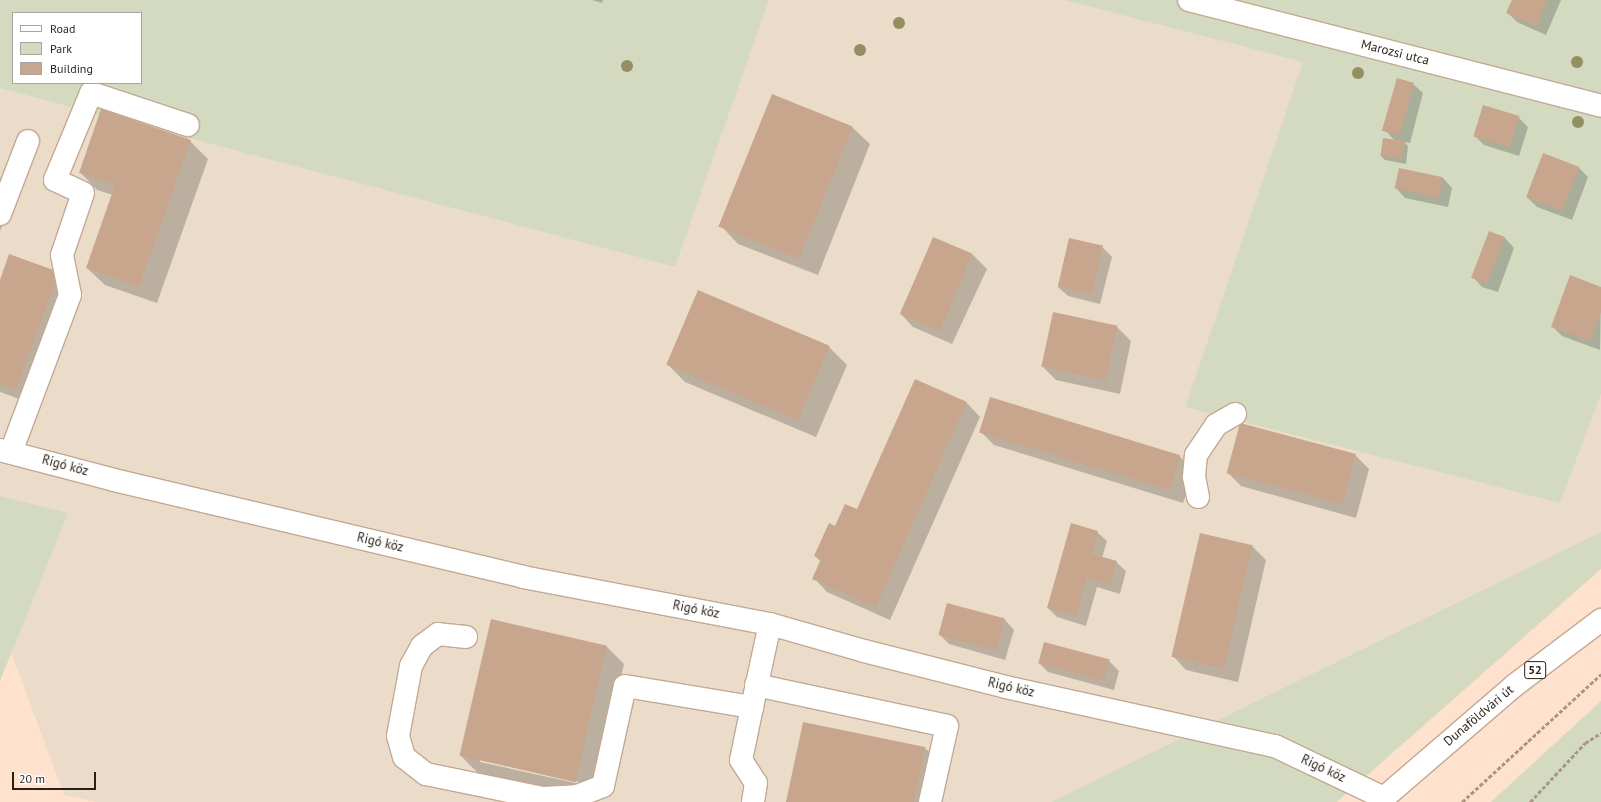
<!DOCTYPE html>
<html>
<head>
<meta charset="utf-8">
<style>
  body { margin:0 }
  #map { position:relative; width:1601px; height:802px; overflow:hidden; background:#fee2cd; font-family:"PT Sans",sans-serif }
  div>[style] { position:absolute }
  .industrial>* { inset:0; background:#eadcc9 }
  .green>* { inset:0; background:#d3dac0 }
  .shadow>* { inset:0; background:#0003 }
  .building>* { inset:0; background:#c8a68d; transform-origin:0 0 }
  .path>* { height:2.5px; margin-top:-1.25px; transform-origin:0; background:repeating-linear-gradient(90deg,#ab9686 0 4px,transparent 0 6px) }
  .roads { filter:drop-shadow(1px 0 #c3a894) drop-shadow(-1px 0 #c3a894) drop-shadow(0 1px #c3a894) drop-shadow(0 -1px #c3a894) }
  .minor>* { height:22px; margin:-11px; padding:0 11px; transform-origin:11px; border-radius:11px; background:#fff }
  .major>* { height:22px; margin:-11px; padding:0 11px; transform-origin:11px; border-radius:11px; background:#fff }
  .trees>* { width:12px; height:12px; margin:-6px; border-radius:50%; background:#948e63 }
  span { translate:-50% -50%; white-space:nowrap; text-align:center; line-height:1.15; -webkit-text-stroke:4px #fff; paint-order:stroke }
  .shield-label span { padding:1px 3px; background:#fff; border:1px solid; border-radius:3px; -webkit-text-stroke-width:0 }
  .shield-label { font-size:12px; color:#291f17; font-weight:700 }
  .street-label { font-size:13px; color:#291f17 }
  .legend { position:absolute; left:12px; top:12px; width:130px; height:72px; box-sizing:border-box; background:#fff; border:1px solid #a9a5a2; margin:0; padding:5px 7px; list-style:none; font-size:12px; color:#291f17 }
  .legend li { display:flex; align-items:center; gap:8px; height:20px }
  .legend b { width:20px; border:1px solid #a9a5a2 }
  .scale { position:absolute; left:12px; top:772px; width:84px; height:18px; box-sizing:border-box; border:2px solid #291f17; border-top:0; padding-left:5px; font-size:12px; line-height:14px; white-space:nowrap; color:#291f17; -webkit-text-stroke:3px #fff; paint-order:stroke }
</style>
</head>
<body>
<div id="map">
  <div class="industrial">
    <div style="clip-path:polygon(769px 0,1064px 0,1303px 62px,1185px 407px,1560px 503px,1601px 394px,1601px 532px,1051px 802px,98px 802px,64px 795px,11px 652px,68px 513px,0 496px,0 88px,675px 267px)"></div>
  </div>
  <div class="green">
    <div style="clip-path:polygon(evenodd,0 0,769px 0,675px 267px,0 88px,0 0,13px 13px,141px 13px,141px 83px,13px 83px,13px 13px)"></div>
    <div style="clip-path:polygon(1064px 0,1601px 0,1601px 394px,1560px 503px,1185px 407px,1303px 62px)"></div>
    <div style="clip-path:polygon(0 496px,68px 513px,0 681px)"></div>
    <div style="clip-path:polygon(1601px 532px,1601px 569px,1337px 802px,1051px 802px)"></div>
    <div style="clip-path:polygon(1601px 701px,1601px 802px,1491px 802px)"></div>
  </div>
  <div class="shadow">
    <div style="clip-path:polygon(592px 0,603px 0,602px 3px)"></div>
    <div style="clip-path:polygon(1513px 0,1561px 0,1546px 35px,1517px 22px,1507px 12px)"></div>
    <div style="clip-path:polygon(1413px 84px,1423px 93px,1410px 143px,1404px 142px,1408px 146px,1406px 164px,1385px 160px,1381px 156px,1395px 141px,1385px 130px)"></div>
    <div style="clip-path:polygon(1518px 117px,1528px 127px,1519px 156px,1484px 145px,1475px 136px)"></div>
    <div style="clip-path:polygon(852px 127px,870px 144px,818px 275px,738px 244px,721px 226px)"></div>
    <div style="clip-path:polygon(190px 141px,208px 159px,157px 303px,105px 285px,87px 268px,113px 195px,97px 190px,80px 172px)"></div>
    <div style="clip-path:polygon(1578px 167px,1588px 177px,1572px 220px,1537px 207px,1527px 197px)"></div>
    <div style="clip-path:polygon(0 177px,16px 193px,0 231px)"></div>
    <div style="clip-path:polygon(1443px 178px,1452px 188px,1448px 207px,1405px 198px,1396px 188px)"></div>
    <div style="clip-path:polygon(1489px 233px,1505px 238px,1514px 248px,1498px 292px,1482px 287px,1473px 277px)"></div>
    <div style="clip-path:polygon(934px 238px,973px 255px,987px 269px,952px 344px,913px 327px,900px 313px)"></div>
    <div style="clip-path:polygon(1102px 247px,1112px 257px,1100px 304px,1068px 296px,1058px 287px)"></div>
    <div style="clip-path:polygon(10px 256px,72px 287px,30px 403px,0 392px,0 283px)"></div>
    <div style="clip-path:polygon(1601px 288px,1600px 350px,1562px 336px,1552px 326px)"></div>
    <div style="clip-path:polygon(1117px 327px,1131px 341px,1120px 394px,1056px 380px,1042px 366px)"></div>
    <div style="clip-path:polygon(829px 347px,847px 365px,816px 437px,685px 382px,667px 364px)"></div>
    <div style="clip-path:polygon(967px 403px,980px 417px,890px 620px,827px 592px,814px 578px,821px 562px,815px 556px,836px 527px,857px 510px)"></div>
    <div style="clip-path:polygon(980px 431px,1180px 457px,1194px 470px,1183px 503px,994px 445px)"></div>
    <div style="clip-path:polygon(1355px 455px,1369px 469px,1356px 518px,1241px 486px,1227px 472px)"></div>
    <div style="clip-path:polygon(1097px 532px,1107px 541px,1102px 558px,1116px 562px,1126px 571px,1120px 594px,1097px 587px,1086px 626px,1057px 617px,1048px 608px)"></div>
    <div style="clip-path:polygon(1252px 546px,1266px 560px,1238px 682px,1186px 670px,1173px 656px)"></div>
    <div style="clip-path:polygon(948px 604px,1005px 620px,1014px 630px,1005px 660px,949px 644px,939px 634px)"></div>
    <div style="clip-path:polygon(evenodd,606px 646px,624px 664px,593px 799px,479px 774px,461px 756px,606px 646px,480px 760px,580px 782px,580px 784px,480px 762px,480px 760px)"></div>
    <div style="clip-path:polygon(1109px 661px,1119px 671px,1114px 690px,1048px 672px,1039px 663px)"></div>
    <div style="clip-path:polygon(925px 748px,939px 761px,930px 802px,787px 802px)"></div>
  </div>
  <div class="building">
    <div style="clip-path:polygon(1512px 0,1548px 0,1536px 26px,1506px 13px)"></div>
    <div style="left:1397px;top:78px;width:18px;height:55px;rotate:16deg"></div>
    <div style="left:772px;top:94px;width:87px;height:143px;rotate:22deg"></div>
    <div style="left:1483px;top:105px;width:38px;height:33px;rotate:17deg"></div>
    <div style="clip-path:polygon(101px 109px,191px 140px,139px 287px,86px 268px,115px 185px,79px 173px)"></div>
    <div style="left:1383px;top:138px;width:21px;height:18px;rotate:8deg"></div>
    <div style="left:1543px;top:153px;width:39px;height:47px;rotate:21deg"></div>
    <div style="left:1399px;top:168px;width:45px;height:21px;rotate:12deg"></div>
    <div style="left:1489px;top:231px;width:17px;height:50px;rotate:21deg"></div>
    <div style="left:933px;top:237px;width:43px;height:84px;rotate:23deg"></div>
    <div style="left:1069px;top:238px;width:35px;height:50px;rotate:13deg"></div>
    <div style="clip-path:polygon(9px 254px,59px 272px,16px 390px,0 384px,0 280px)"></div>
    <div style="clip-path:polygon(1570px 275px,1601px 287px,1601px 312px,1590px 341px,1551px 327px)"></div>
    <div style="left:698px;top:290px;width:143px;height:81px;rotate:23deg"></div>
    <div style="left:1053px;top:312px;width:66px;height:56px;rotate:12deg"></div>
    <div style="clip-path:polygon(915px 379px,967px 402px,876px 607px,812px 579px,821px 559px,814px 556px,829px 523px,835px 526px,845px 504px,857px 509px)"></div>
    <div style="left:990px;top:397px;width:199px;height:37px;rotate:17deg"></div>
    <div style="left:1240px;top:423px;width:120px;height:52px;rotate:15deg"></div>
    <div style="clip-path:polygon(1071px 523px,1098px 531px,1092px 554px,1117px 561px,1110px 585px,1087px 578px,1076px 617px,1047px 608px)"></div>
    <div style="left:1200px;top:533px;width:54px;height:127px;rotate:13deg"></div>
    <div style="left:947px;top:603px;width:60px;height:33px;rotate:15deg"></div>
    <div style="left:491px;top:619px;width:119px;height:140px;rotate:13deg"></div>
    <div style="left:1044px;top:642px;width:68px;height:22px;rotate:15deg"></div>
    <div style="clip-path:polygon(803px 722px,925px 747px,914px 802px,786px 802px)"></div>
  </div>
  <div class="path">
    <div style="left:1462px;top:802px;width:189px;rotate:-42.6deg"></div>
    <div style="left:1530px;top:802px;width:81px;rotate:-47deg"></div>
    <div style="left:1585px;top:743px;width:19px;rotate:-32deg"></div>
  </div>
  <div class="roads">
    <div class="minor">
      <div style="left:1189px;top:0;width:425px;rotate:14.4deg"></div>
      <div style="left:0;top:214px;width:78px;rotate:-69deg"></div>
      <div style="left:0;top:450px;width:118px;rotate:14.7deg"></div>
      <div style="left:114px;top:480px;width:420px;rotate:13.3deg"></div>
      <div style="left:523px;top:577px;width:251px;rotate:10.8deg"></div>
      <div style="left:770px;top:624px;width:98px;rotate:16deg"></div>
      <div style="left:864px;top:651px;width:146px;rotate:14.2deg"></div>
      <div style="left:1006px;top:687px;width:275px;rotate:12.4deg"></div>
      <div style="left:1275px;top:746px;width:121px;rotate:25.5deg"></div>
      <div style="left:11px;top:452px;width:168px;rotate:-69.4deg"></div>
      <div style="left:70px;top:295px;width:41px;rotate:-101.3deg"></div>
      <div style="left:62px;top:255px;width:65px;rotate:-71.3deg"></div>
      <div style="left:83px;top:193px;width:31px;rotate:-155deg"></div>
      <div style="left:55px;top:180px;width:94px;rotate:-67.5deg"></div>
      <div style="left:91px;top:93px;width:102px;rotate:18.3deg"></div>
      <div style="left:1198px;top:497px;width:20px;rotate:-101deg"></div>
      <div style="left:1194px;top:477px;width:22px;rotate:-85deg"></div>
      <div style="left:1196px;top:455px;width:36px;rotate:-56deg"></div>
      <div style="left:1216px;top:425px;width:22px;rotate:-30deg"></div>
      <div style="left:466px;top:637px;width:28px;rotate:-174deg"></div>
      <div style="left:438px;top:634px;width:20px;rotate:143deg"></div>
      <div style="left:422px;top:646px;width:23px;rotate:119deg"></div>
      <div style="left:411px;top:666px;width:71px;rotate:100.5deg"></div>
      <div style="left:398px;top:736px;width:22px;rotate:74deg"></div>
      <div style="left:404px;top:757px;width:28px;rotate:38deg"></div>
      <div style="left:426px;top:774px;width:119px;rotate:11.6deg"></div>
      <div style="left:543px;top:798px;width:34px;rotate:-3deg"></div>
      <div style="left:577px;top:796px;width:28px;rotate:-21deg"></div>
      <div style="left:603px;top:786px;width:102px;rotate:-77.6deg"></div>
      <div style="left:625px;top:686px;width:129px;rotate:9.4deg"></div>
      <div style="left:752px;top:707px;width:85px;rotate:-77.8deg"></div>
      <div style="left:756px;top:685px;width:195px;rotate:12.1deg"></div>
      <div style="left:947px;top:726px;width:78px;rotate:102.6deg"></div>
      <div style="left:752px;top:707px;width:54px;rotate:101.7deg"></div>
      <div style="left:741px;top:760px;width:27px;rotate:57deg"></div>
      <div style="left:756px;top:783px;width:19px;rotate:99deg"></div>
    </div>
    <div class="major">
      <div style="left:1379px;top:802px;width:179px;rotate:-40.7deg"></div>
      <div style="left:1515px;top:685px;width:108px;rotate:-37.1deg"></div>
    </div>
  </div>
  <div class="trees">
    <div style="left:899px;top:23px"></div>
    <div style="left:860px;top:50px"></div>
    <div style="left:1577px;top:62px"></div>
    <div style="left:627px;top:66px"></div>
    <div style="left:1358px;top:73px"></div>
    <div style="left:1578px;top:122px"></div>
  </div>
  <div class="shield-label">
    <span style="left:1535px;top:670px">52</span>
  </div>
  <div class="street-label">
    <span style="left:1395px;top:53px;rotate:14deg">Marozsi utca</span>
    <span style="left:65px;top:466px;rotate:15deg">Rigó köz</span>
    <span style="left:380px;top:543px;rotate:13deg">Rigó köz</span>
    <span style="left:696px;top:610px;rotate:11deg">Rigó köz</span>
    <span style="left:1011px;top:688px;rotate:13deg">Rigó köz</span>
    <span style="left:1479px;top:716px;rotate:-40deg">Dunaföldvári út</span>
    <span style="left:1323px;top:769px;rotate:25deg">Rigó köz</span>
  </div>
  <ul class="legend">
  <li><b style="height:5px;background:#fff"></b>Road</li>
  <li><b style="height:11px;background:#d3dac0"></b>Park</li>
  <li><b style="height:11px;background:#c8a68d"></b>Building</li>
  </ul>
  <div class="scale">20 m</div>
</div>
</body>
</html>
